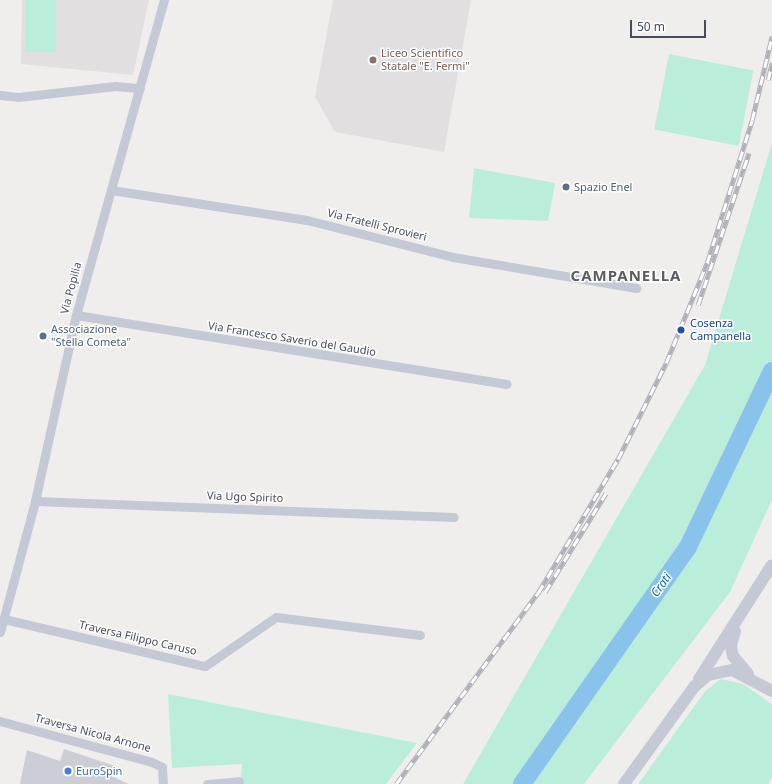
<!DOCTYPE html>
<html>
<head>
<meta charset="utf-8">
<style>
  body { margin:0 }
  #map { position:relative; width:772px; height:784px; overflow:hidden; background:#f0eeed; font-family:"Noto Sans",sans-serif }
  div>[style] { position:absolute }
  .education>* { inset:0; background:#e1dfdf }
  .green>* { inset:0; background:#bbeeda; transform-origin:0 0 }
  .river>* { height:18px; margin:-9px; padding:0 9px; transform-origin:9px; border-radius:9px; background:#89c2eb }
  .building>* { inset:0; background:#cdced5 }
  .minor>* { height:9px; margin:-4.5px; padding:0 4.5px; transform-origin:4.5px; border-radius:4.5px; background:#c4c9d5 }
  .tertiary>* { height:12px; margin:-6px; padding:0 6px; transform-origin:6px; border-radius:6px; background:#c4c9d5 }
  .rail>* { height:4.5px; margin-top:-2.25px; transform-origin:0; background:repeating-linear-gradient(90deg,#fff 0 9px,#b0b1b8 0 18px); box-sizing:border-box; border-block:1px solid #b0b1b8 }
  .dots>* { width:11px; height:11px; translate:-50% -50%; box-sizing:border-box; border:2px solid #fff; border-radius:50% }
  span { translate:-50% -50%; white-space:nowrap; text-align:center; line-height:1.15; -webkit-text-stroke:3px #fff; paint-order:stroke }
  .education-label { font-size:11px; color:#785e54 }
  .left { translate:0 -50%; text-align:left }
  .service-label { font-size:11px; color:#4e5e75 }
  .street-label { font-size:11px; color:#464c5b }
  .transit-label { font-size:11px; color:#164399 }
  .shop-label { font-size:11px; color:#366cbe }
  .water-label { font-size:12px; color:#0d66a6; font-style:italic }
  .district-label { font-size:15px; color:#5a5c62; font-weight:700; letter-spacing:1px }
  .scale { position:absolute; left:630px; top:20px; width:76px; height:18px; box-sizing:border-box; border:2px solid #464c5b; border-top:0; padding-left:5px; font-size:12px; line-height:14px; white-space:nowrap; color:#464c5b; -webkit-text-stroke:3px #fff; paint-order:stroke }
</style>
</head>
<body>
<div id="map">
  <div class="education">
    <div style="clip-path:polygon(22px 0,149px 0,133px 75px,21px 64px)"></div>
    <div style="clip-path:polygon(333px 0,471px 0,444px 152px,335px 132px,315px 97px)"></div>
  </div>
  <div class="green">
    <div style="left:25px;top:0;width:31px;height:52px"></div>
    <div style="left:669px;top:54px;width:86px;height:77px;rotate:11deg"></div>
    <div style="clip-path:polygon(772px 143px,772px 500px,730px 592px,584px 784px,463px 784px,705px 365px)"></div>
    <div style="clip-path:polygon(474px 168px,555px 183px,548px 221px,469px 218px)"></div>
    <div style="clip-path:polygon(721px 679px,743px 684px,772px 704px,772px 777px,768px 784px,638px 784px,706px 690px)"></div>
    <div style="clip-path:polygon(168px 694px,417px 743px,386px 784px,240px 784px,242px 764px,172px 768px)"></div>
  </div>
  <div class="river">
    <div style="left:522px;top:784px;width:289px;rotate:-55deg"></div>
    <div style="left:688px;top:547px;width:195px;rotate:-64.5deg"></div>
  </div>
  <div class="building">
    <div style="clip-path:polygon(64px 749px,115px 766px,111px 776px,129px 784px,20px 784px,27px 750px,60px 761px)"></div>
  </div>
  <div class="minor">
    <div style="left:0;top:95px;width:18px;rotate:6deg"></div>
    <div style="left:18px;top:97px;width:98px;rotate:-6.5deg"></div>
    <div style="left:115px;top:86px;width:25px;rotate:5deg"></div>
    <div style="left:111px;top:190px;width:198px;rotate:8.7deg"></div>
    <div style="left:307px;top:220px;width:151px;rotate:14.2deg"></div>
    <div style="left:453px;top:257px;width:186px;rotate:9.6deg"></div>
    <div style="left:76px;top:315px;width:436px;rotate:9.1deg"></div>
    <div style="left:35px;top:501px;width:419px;rotate:2.2deg"></div>
    <div style="left:4px;top:619px;width:206px;rotate:13.2deg"></div>
    <div style="left:205px;top:666px;width:86px;rotate:-34.6deg"></div>
    <div style="left:276px;top:617px;width:145px;rotate:7.1deg"></div>
    <div style="left:0;top:632px;width:136px;rotate:-75deg"></div>
    <div style="left:35px;top:501px;width:190px;rotate:-77.6deg"></div>
    <div style="left:76px;top:315px;width:327px;rotate:-74.4deg"></div>
    <div style="left:0;top:721px;width:157px;rotate:15.1deg"></div>
    <div style="left:152px;top:762px;width:11px;rotate:27deg"></div>
    <div style="left:162px;top:767px;width:17px;rotate:87deg"></div>
    <div style="left:207px;top:784px;width:32px;rotate:-5deg"></div>
  </div>
  <div class="tertiary">
    <div style="left:735px;top:631px;width:16px;rotate:105deg"></div>
    <div style="left:731px;top:646px;width:10px;rotate:79deg"></div>
    <div style="left:733px;top:656px;width:23px;rotate:50deg"></div>
    <div style="left:699px;top:679px;width:135px;rotate:-57.4deg"></div>
    <div style="left:624px;top:784px;width:120px;rotate:-54.2deg"></div>
    <div style="left:694px;top:687px;width:18px;rotate:-41deg"></div>
    <div style="left:708px;top:675px;width:25px;rotate:-12deg"></div>
    <div style="left:732px;top:670px;width:45px;rotate:27.7deg"></div>
  </div>
  <div class="rail">
    <div style="left:768px;top:80px;width:18px;rotate:-77deg"></div>
    <div style="left:698px;top:305px;width:160px;rotate:-71.5deg"></div>
    <div style="left:545px;top:592px;width:116px;rotate:-58.4deg"></div>
    <div style="left:396px;top:784px;width:238px;rotate:-53.4deg"></div>
    <div style="left:538px;top:593px;width:156px;rotate:-59.2deg"></div>
    <div style="left:618px;top:459px;width:107px;rotate:-63.4deg"></div>
    <div style="left:666px;top:363px;width:108px;rotate:-67.7deg"></div>
    <div style="left:707px;top:263px;width:150px;rotate:-72.5deg"></div>
    <div style="left:752px;top:120px;width:86px;rotate:-76.6deg"></div>
  </div>
  <div class="dots">
    <div style="left:373px;top:60px;background:#8d6e63"></div>
    <div style="left:566px;top:187px;background:#5c6f8a"></div>
    <div style="left:681px;top:330px;background:#1a4fb4"></div>
    <div style="left:43px;top:336px;background:#5c6f8a"></div>
    <div style="left:68px;top:771px;background:#3f7fe0"></div>
  </div>
  <div class="education-label">
    <span class="left" style="left:381px;top:60px">Liceo Scientifico<br>Statale "E. Fermi"</span>
  </div>
  <div class="service-label">
    <span class="left" style="left:574px;top:187px">Spazio Enel</span>
    <span class="left" style="left:51px;top:336px">Associazione<br>"Stella Cometa"</span>
  </div>
  <div class="street-label">
    <span style="left:377px;top:225px;rotate:14deg">Via Fratelli Sprovieri</span>
    <span style="left:71px;top:288px;rotate:-75deg">Via Popilia</span>
    <span style="left:292px;top:339px;rotate:9deg">Via Francesco Saverio del Gaudio</span>
    <span style="left:245px;top:497px;rotate:2deg">Via Ugo Spirito</span>
    <span style="left:138px;top:638px;rotate:13deg">Traversa Filippo Caruso</span>
    <span style="left:93px;top:733px;rotate:15deg">Traversa Nicola Arnone</span>
  </div>
  <div class="transit-label">
    <span class="left" style="left:690px;top:330px">Cosenza<br>Campanella</span>
  </div>
  <div class="shop-label">
    <span class="left" style="left:76px;top:771px">EuroSpin</span>
  </div>
  <div class="water-label">
    <span style="left:661px;top:585px;rotate:-55deg">Crati</span>
  </div>
  <div class="district-label">
    <span style="left:626px;top:276px">CAMPANELLA</span>
  </div>
  <div class="scale">50 m</div>
</div>
</body>
</html>
